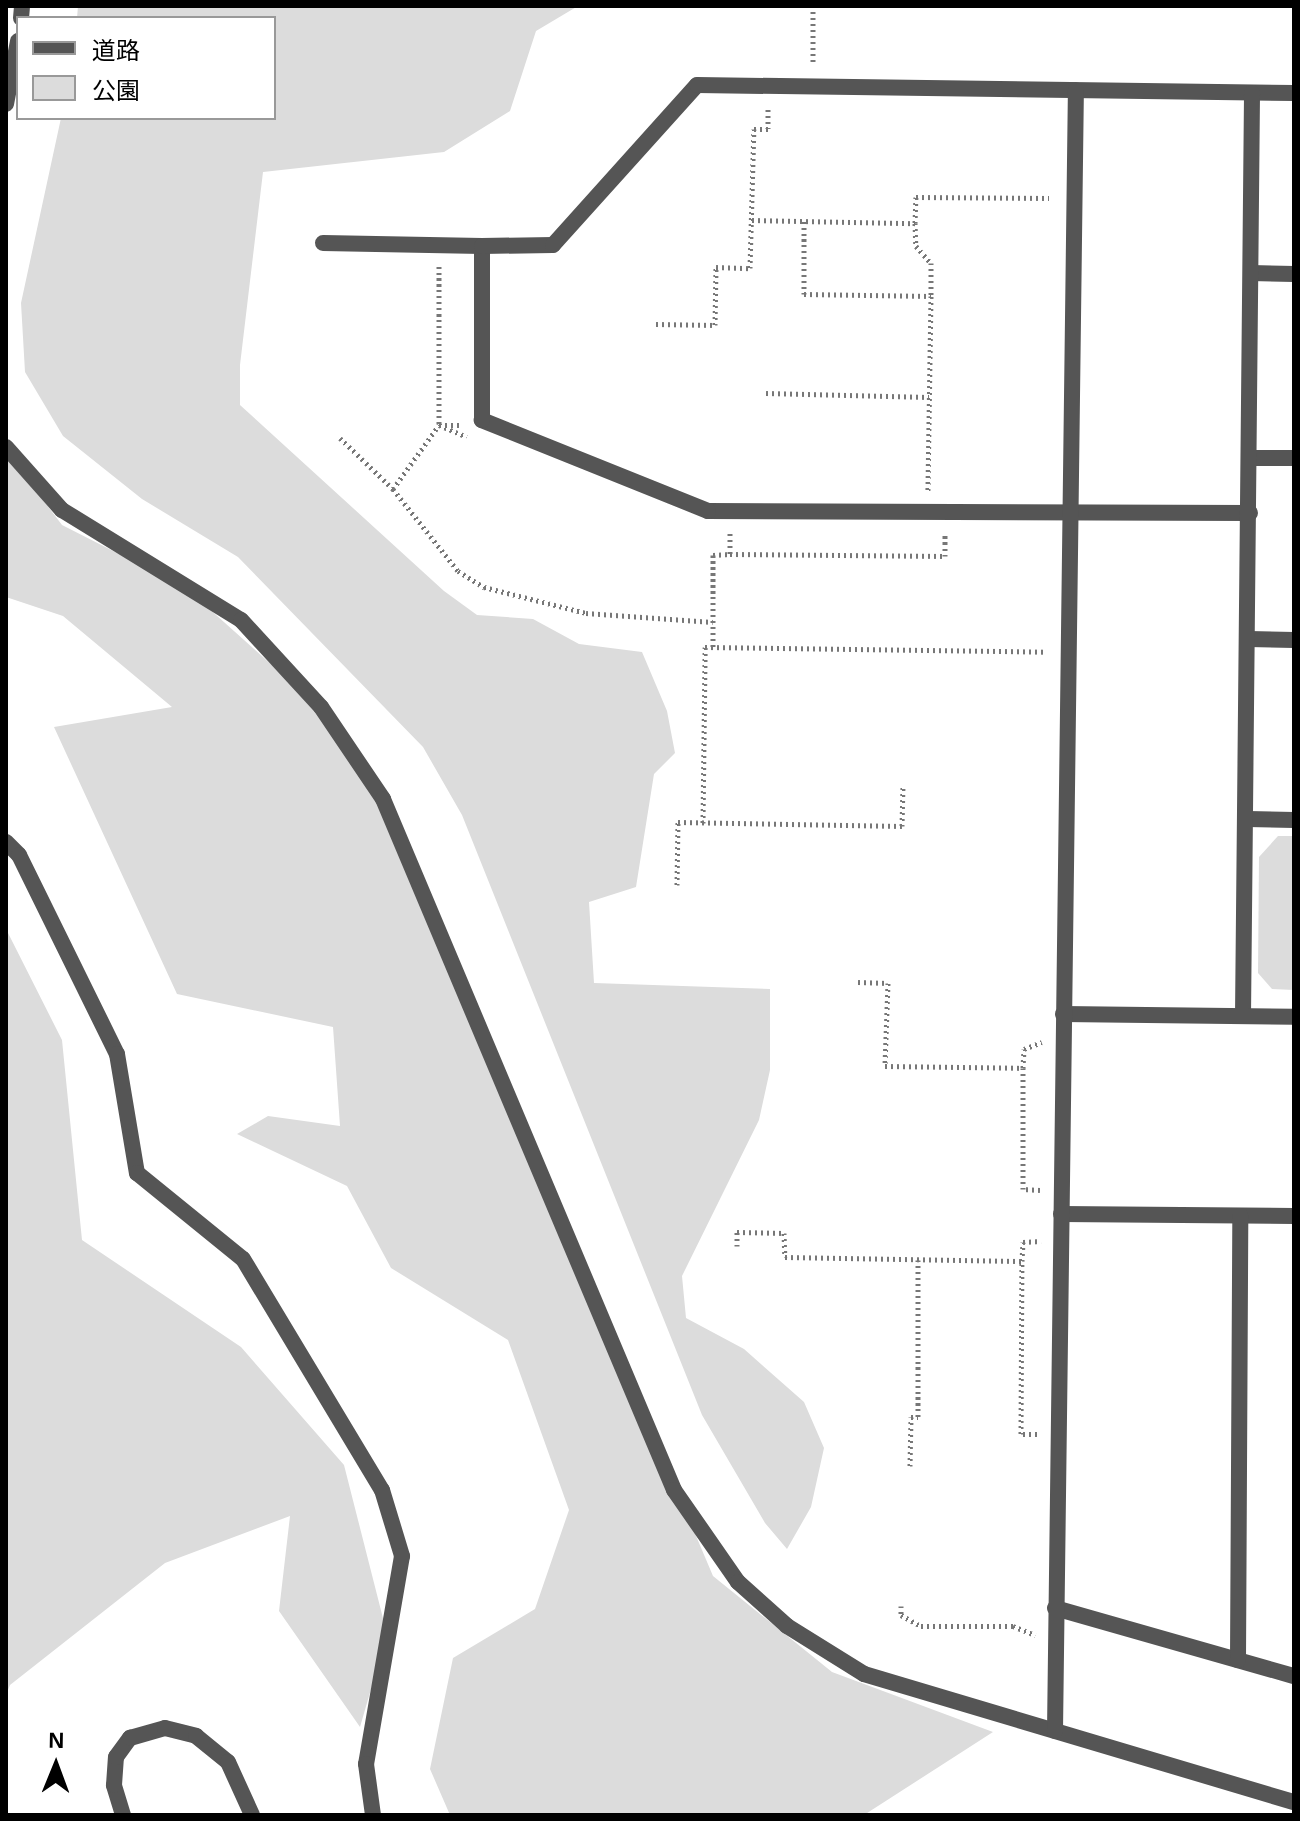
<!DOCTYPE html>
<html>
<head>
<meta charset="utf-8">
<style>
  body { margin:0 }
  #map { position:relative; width:1300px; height:1821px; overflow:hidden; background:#fff; font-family:Helvetica,"Noto Sans JP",sans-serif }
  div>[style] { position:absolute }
  .green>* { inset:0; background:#dcdcdc }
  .path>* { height:5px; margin-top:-2.5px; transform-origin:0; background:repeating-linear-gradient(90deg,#777 0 2px,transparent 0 6px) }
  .minor>* { height:16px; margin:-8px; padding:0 8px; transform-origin:8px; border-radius:8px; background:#555 }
  .tertiary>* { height:16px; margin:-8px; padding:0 8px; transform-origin:8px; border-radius:8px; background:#555 }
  span { translate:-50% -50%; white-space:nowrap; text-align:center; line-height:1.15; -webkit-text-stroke:7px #fff; paint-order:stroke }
  .frame { position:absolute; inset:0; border:8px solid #000; pointer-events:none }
  .legend { position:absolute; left:16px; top:16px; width:260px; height:104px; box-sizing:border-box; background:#fff; border:2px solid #999; margin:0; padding:10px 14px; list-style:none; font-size:24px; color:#000 }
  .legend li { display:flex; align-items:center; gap:16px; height:40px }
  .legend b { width:40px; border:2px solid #999 }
  .north { position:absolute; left:16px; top:1725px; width:80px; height:80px; -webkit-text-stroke:6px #fff; paint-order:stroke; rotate:1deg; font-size:22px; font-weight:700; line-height:32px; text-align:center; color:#000 }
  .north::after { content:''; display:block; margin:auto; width:28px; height:36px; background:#000; clip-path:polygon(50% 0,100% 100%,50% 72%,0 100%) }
</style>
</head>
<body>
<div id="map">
  <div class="green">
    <div style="clip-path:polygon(78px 6px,578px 6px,536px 31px,510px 111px,444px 152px,263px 172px,240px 365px,240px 405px,444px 591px,477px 615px,533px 619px,579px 644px,642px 652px,667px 711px,675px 753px,654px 774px,636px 887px,589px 902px,594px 983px,770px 989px,770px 1070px,759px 1120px,682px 1276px,686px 1318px,744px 1349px,804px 1402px,824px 1448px,811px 1507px,787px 1549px,765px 1523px,702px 1415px,462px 815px,423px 747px,238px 557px,142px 499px,63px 436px,25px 372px,21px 303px,61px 118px,274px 118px,274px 18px,77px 18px)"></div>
    <div style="clip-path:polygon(6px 451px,62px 525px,186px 588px,293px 684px,357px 758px,432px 912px,713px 1576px,832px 1672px,993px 1732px,864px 1815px,450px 1815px,430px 1769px,453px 1658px,535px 1609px,569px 1510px,508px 1340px,391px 1268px,347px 1186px,237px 1134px,268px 1116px,340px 1126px,333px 1027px,177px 994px,54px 727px,172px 707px,63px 616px,6px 597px)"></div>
    <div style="clip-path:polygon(1278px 836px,1294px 836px,1294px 990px,1272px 989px,1258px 973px,1259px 857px)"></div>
    <div style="clip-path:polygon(6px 929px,62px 1040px,82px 1240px,241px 1347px,344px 1465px,387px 1634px,360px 1727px,279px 1611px,290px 1516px,165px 1563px,10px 1685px,6px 1695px)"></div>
  </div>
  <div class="path">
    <div style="left:813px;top:6px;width:59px;rotate:90deg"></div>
    <div style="left:752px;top:220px;width:163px;rotate:1.1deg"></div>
    <div style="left:915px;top:223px;width:26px;rotate:-88deg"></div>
    <div style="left:916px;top:197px;width:133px;rotate:0.4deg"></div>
    <div style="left:804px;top:221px;width:73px;rotate:90deg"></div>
    <div style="left:804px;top:294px;width:127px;rotate:0.9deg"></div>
    <div style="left:931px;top:296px;width:195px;rotate:90.9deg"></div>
    <div style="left:915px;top:223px;width:23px;rotate:88deg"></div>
    <div style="left:916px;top:246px;width:23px;rotate:49deg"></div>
    <div style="left:931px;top:263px;width:33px;rotate:90deg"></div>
    <div style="left:439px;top:266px;width:159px;rotate:90deg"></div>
    <div style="left:439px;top:425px;width:30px;rotate:23deg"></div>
    <div style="left:656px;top:324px;width:59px;rotate:1deg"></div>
    <div style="left:715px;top:325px;width:58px;rotate:-89deg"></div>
    <div style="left:716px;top:267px;width:34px;rotate:2deg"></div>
    <div style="left:750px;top:268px;width:139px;rotate:-88.4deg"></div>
    <div style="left:754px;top:129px;width:14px"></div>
    <div style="left:768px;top:129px;width:23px;rotate:-90deg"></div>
    <div style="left:766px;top:393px;width:163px;rotate:1.4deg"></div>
    <div style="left:340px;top:438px;width:74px;rotate:43.9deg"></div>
    <div style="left:393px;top:489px;width:105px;rotate:51.6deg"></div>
    <div style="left:458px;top:571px;width:31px;rotate:32deg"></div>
    <div style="left:484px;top:587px;width:105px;rotate:14.3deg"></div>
    <div style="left:586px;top:613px;width:127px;rotate:4.1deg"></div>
    <div style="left:393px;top:489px;width:79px;rotate:-54.3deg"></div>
    <div style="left:439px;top:425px;width:23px"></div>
    <div style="left:730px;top:554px;width:215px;rotate:0.5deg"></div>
    <div style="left:945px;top:556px;width:21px;rotate:-90deg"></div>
    <div style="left:713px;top:647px;width:92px;rotate:-90deg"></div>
    <div style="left:713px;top:555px;width:17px;rotate:-3deg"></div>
    <div style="left:730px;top:554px;width:22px;rotate:-90deg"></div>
    <div style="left:703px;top:823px;width:176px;rotate:-89.3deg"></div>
    <div style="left:705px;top:647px;width:341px;rotate:0.8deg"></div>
    <div style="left:677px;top:885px;width:63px;rotate:-89.1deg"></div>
    <div style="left:678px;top:822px;width:224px;rotate:1deg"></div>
    <div style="left:902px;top:826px;width:41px;rotate:-88.6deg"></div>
    <div style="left:858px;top:982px;width:30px;rotate:2deg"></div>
    <div style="left:888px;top:983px;width:83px;rotate:92.1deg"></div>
    <div style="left:885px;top:1066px;width:138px;rotate:0.8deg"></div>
    <div style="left:1040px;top:1190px;width:17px;rotate:-177deg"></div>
    <div style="left:1023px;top:1189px;width:121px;rotate:-90deg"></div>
    <div style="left:1023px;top:1068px;width:19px;rotate:-87deg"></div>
    <div style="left:1024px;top:1049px;width:19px;rotate:-21deg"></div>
    <div style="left:737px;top:1246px;width:14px;rotate:-90deg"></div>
    <div style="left:737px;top:1232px;width:47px;rotate:1.2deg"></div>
    <div style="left:784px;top:1233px;width:24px;rotate:88deg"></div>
    <div style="left:785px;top:1257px;width:237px;rotate:1deg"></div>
    <div style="left:1037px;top:1434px;width:16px;rotate:180deg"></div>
    <div style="left:1021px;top:1434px;width:173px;rotate:-89.7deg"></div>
    <div style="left:1022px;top:1261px;width:19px;rotate:-87deg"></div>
    <div style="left:1023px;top:1242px;width:18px;rotate:-3deg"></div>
    <div style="left:910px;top:1466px;width:49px;rotate:-88.8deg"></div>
    <div style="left:911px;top:1417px;width:7px"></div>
    <div style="left:918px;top:1417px;width:157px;rotate:-90deg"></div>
    <div style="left:901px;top:1606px;width:9px;rotate:90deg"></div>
    <div style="left:901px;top:1615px;width:23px;rotate:29deg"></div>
    <div style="left:921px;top:1626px;width:92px"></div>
    <div style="left:1013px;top:1626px;width:24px;rotate:22deg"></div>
  </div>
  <div class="minor">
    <div style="left:323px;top:243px;width:159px;rotate:1.1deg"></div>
    <div style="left:1251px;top:273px;width:43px;rotate:1.3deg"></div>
    <div style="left:1250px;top:458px;width:44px"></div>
    <div style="left:1250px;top:513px;width:542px;rotate:-179.79deg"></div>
    <div style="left:708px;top:511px;width:244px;rotate:-158.1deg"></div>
    <div style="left:482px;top:420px;width:174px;rotate:-90deg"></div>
    <div style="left:482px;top:246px;width:71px;rotate:-0.8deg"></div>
    <div style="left:553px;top:245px;width:215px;rotate:-48deg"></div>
    <div style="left:697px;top:85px;width:597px;rotate:0.77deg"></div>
    <div style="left:1249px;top:639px;width:45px;rotate:1.3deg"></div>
    <div style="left:1248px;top:819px;width:46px;rotate:1.2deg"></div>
    <div style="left:6px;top:842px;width:18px;rotate:45deg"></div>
    <div style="left:19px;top:855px;width:222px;rotate:63.8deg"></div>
    <div style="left:117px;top:1054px;width:121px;rotate:80.5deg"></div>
    <div style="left:137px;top:1173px;width:136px;rotate:39.1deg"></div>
    <div style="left:243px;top:1259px;width:270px;rotate:59deg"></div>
    <div style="left:382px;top:1490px;width:69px;rotate:73.1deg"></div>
    <div style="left:402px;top:1556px;width:211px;rotate:99.8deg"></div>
    <div style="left:366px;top:1764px;width:51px;rotate:82.2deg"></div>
    <div style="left:1243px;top:1016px;width:923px;rotate:-89.44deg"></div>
    <div style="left:1061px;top:1214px;width:233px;rotate:0.5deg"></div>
    <div style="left:1055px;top:1608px;width:248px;rotate:15.9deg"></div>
    <div style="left:1238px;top:1660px;width:444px;rotate:-89.7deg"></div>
    <div style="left:123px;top:1815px;width:31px;rotate:-107deg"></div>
    <div style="left:114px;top:1785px;width:28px;rotate:-86deg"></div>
    <div style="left:116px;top:1757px;width:24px;rotate:-54deg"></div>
    <div style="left:130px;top:1738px;width:36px;rotate:-16deg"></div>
    <div style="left:165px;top:1728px;width:32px;rotate:14deg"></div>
    <div style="left:196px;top:1736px;width:41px;rotate:39.1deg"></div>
    <div style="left:228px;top:1762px;width:58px;rotate:65.6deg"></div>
  </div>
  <div class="tertiary">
    <div style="left:21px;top:18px;width:12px;rotate:-85deg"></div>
    <div style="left:6px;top:104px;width:64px;rotate:-79.2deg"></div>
    <div style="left:6px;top:447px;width:84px;rotate:48.4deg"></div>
    <div style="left:62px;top:510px;width:210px;rotate:31.6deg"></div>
    <div style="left:241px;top:620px;width:118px;rotate:47.4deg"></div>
    <div style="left:321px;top:707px;width:111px;rotate:56deg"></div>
    <div style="left:383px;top:799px;width:750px;rotate:67.16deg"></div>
    <div style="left:674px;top:1490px;width:112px;rotate:55.2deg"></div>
    <div style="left:738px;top:1582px;width:66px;rotate:41.9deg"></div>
    <div style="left:787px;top:1626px;width:91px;rotate:31.9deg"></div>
    <div style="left:864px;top:1674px;width:449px;rotate:16.6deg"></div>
    <div style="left:1063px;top:1014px;width:231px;rotate:0.7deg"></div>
    <div style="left:1055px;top:1731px;width:1641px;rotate:-89.27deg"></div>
  </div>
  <div class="frame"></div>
  <ul class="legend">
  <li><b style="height:10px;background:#555"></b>道路</li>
  <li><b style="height:22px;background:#dcdcdc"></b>公園</li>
  </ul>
  <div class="north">N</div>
</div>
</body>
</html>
